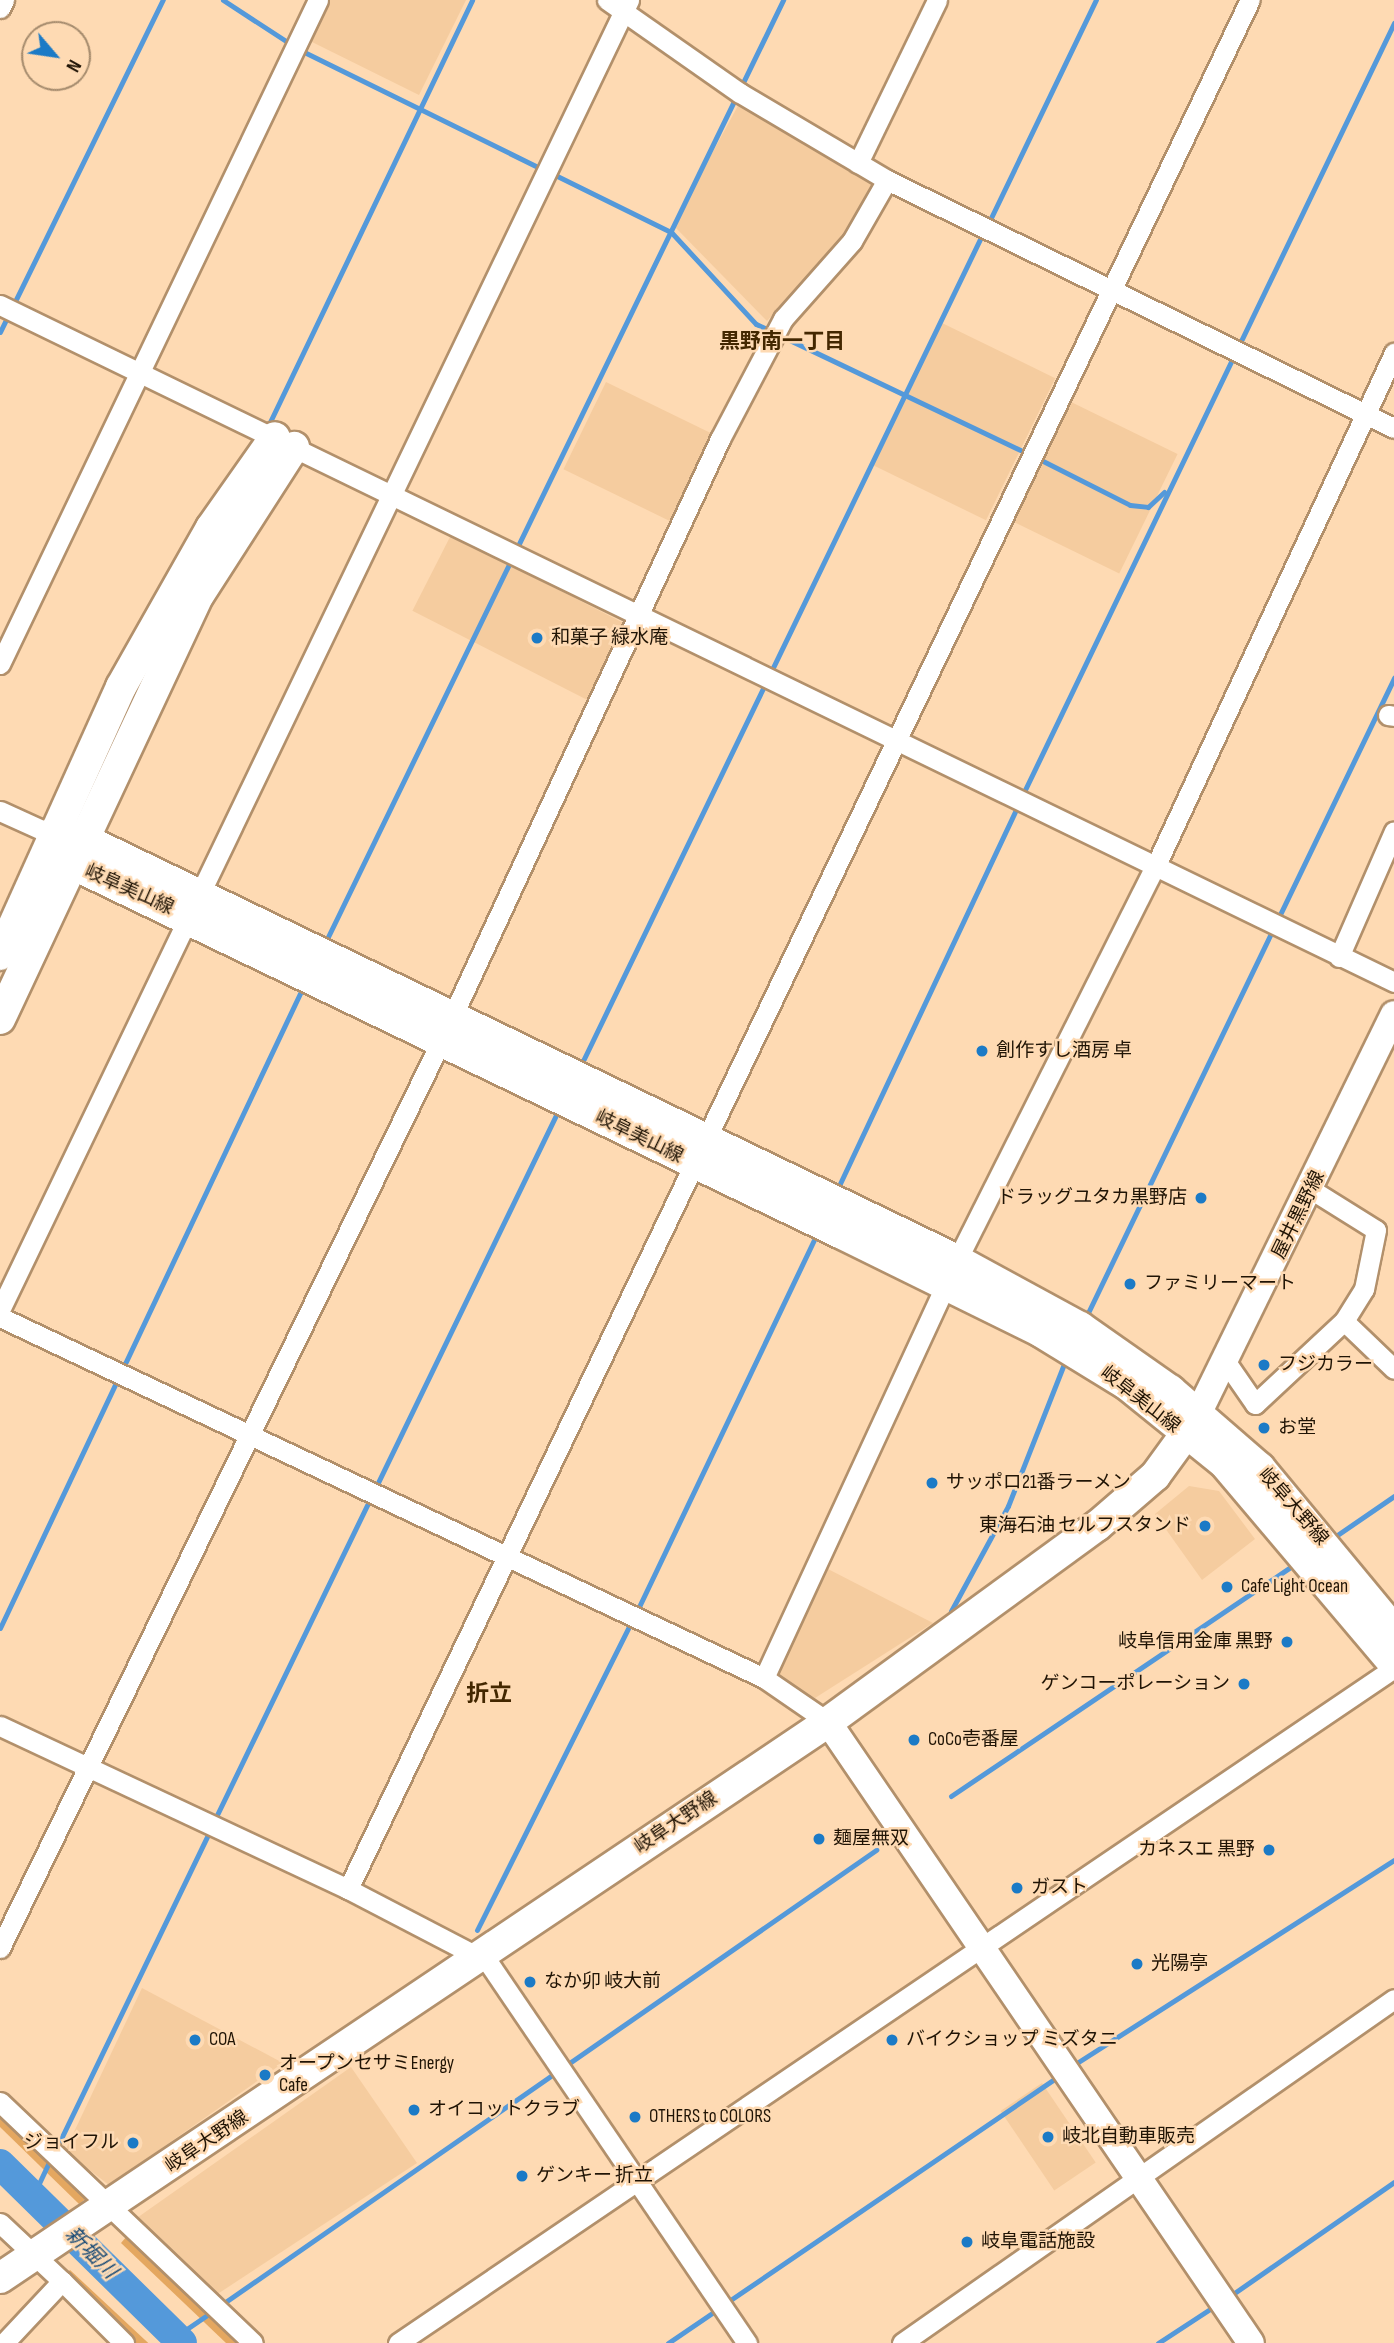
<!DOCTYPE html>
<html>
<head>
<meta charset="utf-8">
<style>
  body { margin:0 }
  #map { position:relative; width:1394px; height:2343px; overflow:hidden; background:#fedab3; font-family:"Sofia Sans Condensed","Noto Sans JP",sans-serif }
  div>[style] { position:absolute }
  .built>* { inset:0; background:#f5cc9f; transform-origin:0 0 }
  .green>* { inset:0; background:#e4a760; transform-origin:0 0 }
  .stream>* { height:5px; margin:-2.5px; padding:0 2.5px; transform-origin:2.5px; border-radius:2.5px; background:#5499da }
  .river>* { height:30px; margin:-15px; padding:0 15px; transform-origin:15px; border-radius:15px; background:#5499da }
  .roads { filter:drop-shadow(2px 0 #b2906b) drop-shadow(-2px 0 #b2906b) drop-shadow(0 2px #b2906b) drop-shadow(0 -2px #b2906b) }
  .street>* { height:19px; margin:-9.5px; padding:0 9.5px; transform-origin:9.5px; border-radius:9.5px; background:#fff }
  .secondary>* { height:26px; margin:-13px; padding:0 13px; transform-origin:13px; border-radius:13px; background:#fff }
  .primary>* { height:30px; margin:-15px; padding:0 15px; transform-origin:15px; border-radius:15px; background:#fff }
  .dots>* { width:19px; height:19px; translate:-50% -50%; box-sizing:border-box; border:4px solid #fedab3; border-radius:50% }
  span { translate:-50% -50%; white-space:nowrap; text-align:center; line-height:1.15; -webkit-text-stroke:5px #fedab3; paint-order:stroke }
  .poi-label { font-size:19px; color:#201405 }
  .left { translate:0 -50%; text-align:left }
  .right { translate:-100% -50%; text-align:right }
  .street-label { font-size:19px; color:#201405 }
  .neighbourhood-label { font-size:21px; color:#432700; font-weight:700 }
  .water-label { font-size:21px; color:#1a4b76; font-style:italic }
  .quarter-label { font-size:23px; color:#432700; font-weight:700 }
  .north { position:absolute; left:21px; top:21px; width:70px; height:70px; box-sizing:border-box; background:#fedab3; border:2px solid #a58b6d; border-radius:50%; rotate:119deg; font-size:19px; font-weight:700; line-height:28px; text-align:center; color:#201405 }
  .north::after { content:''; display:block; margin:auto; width:24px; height:32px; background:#1b7ac6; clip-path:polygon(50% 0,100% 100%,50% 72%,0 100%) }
</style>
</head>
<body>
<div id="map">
  <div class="built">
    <div style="clip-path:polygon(327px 0,466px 0,419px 95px,308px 40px)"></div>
    <div style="clip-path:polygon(740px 102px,873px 185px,847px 234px,767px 321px,673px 225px)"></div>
    <div style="left:942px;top:323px;width:126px;height:158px;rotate:26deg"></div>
    <div style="left:606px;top:382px;width:121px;height:97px;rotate:26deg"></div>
    <div style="left:1067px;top:400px;width:123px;height:133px;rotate:26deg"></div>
    <div style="left:451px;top:535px;width:197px;height:85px;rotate:27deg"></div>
    <div style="clip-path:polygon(1189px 1486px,1219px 1491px,1255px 1539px,1202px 1580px,1155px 1514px)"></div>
    <div style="clip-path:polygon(828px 1569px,933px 1623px,815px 1698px,775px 1680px)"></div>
    <div style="clip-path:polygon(142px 1988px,283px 2063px,109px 2185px,65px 2151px)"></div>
    <div style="clip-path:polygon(351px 2067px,417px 2163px,213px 2297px,134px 2220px)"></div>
    <div style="left:1042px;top:2083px;width:96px;height:50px;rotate:56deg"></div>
  </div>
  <div class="green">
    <div style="clip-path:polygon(0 2112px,88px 2197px,79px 2204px,0 2127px)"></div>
    <div style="clip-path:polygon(127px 2236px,238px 2343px,226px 2343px,121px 2243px)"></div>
    <div style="left:70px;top:2270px;width:107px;height:9px;rotate:43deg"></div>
  </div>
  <div class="stream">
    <div style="left:223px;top:0;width:82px;rotate:33.1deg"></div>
    <div style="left:300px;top:50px;width:270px;rotate:26.2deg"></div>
    <div style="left:551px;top:173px;width:134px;rotate:26.2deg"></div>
    <div style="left:671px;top:232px;width:125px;rotate:47.3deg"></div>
    <div style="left:756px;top:324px;width:301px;rotate:25.5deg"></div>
    <div style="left:988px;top:224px;width:249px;rotate:-64.3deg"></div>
    <div style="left:0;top:332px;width:370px;rotate:-63.9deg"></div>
    <div style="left:269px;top:424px;width:470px;rotate:-64.4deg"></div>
    <div style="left:1037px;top:458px;width:104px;rotate:26.8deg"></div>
    <div style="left:1130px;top:505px;width:18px;rotate:6deg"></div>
    <div style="left:1148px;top:507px;width:22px;rotate:-43deg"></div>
    <div style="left:1022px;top:796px;width:858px;rotate:-64.3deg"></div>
    <div style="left:324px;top:945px;width:1051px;rotate:-64.09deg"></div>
    <div style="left:579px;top:1069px;width:928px;rotate:-64.21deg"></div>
    <div style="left:836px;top:1192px;width:428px;rotate:-64.8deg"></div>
    <div style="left:1085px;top:1319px;width:712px;rotate:-64.26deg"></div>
    <div style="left:1330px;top:1540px;width:78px;rotate:-34.5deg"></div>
    <div style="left:951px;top:1611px;width:119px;rotate:-61.5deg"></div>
    <div style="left:1008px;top:1506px;width:158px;rotate:-68.5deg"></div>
    <div style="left:636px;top:1613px;width:421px;rotate:-64.5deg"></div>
    <div style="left:0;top:1628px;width:711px;rotate:-64.7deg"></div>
    <div style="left:951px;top:1796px;width:416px;rotate:-34deg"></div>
    <div style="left:214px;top:1821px;width:791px;rotate:-64.15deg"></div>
    <div style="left:477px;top:1930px;width:346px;rotate:-63.4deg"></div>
    <div style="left:1072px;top:2066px;width:382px;rotate:-32.6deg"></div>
    <div style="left:56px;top:2149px;width:354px;rotate:-64.2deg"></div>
    <div style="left:33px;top:2196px;width:42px;rotate:-64.7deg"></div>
    <div style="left:1230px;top:2296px;width:200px;rotate:-34.8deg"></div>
    <div style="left:726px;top:2303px;width:403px;rotate:-34.3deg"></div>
    <div style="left:221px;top:2305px;width:798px;rotate:-34.79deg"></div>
    <div style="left:175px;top:2337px;width:46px;rotate:-34.4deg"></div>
    <div style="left:668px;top:2343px;width:60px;rotate:-34.2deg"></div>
    <div style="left:1158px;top:2343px;width:69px;rotate:-33.2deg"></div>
  </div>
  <div class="river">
    <div style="left:0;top:2164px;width:255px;rotate:44.5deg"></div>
  </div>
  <div class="roads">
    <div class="street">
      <div style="left:607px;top:0;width:162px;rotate:35deg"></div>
      <div style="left:740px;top:93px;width:171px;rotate:30.6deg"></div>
      <div style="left:887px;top:180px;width:564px;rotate:26.07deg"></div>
      <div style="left:0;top:8px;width:9px;rotate:-63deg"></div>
      <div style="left:858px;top:163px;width:181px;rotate:-64.1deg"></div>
      <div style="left:0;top:305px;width:1550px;rotate:25.9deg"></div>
      <div style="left:0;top:664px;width:736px;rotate:-64.41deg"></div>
      <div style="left:1388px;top:715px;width:6px;rotate:9deg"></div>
      <div style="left:0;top:811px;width:56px;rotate:24.3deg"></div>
      <div style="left:1339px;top:957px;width:137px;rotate:-66.4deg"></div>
      <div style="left:1312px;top:1190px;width:75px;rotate:32deg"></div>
      <div style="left:1376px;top:1230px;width:60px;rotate:101.5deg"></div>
      <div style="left:1364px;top:1289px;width:38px;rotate:122deg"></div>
      <div style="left:1344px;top:1321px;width:69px;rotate:43.8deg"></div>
      <div style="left:0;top:1310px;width:1453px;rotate:-64.35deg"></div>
      <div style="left:0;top:1317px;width:845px;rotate:25.29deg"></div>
      <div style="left:764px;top:1678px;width:78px;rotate:34.5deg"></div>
      <div style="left:1226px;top:1362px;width:51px;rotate:55.4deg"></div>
      <div style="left:1255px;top:1404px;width:122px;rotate:-43deg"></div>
      <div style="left:764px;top:1678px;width:460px;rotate:-65.2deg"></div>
      <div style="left:957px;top:1260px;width:442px;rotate:-63.3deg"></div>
      <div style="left:1156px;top:865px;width:565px;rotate:-65.07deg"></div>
      <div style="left:0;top:1726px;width:384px;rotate:25.1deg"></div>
      <div style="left:348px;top:1889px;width:158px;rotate:27.5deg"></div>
      <div style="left:488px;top:1962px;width:461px;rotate:55.8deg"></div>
      <div style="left:348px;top:1889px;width:2093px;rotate:-64.48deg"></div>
      <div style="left:0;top:1948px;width:1006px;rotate:-64.07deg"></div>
      <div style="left:440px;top:1043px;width:666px;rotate:-65.13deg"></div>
      <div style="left:720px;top:439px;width:136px;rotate:-62.3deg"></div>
      <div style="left:783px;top:319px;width:104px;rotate:-48.5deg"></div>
      <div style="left:852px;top:241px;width:70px;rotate:-60.2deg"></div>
      <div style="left:0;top:2102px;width:349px;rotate:43.6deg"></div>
      <div style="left:0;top:2223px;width:85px;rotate:43.1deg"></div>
      <div style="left:62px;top:2281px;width:85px;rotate:133.1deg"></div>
      <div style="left:62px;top:2281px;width:88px;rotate:45deg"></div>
      <div style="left:398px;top:2343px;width:1203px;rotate:-34.13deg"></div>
      <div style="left:902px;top:2343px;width:600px;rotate:-34.96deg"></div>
    </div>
    <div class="secondary">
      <div style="left:1198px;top:1414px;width:445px;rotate:-63.9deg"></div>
      <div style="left:828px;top:1722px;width:751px;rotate:55.74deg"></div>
    </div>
    <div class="primary">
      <div style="left:51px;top:834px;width:39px;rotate:53deg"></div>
      <div style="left:74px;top:865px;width:852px;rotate:25.66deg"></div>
      <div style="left:842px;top:1234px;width:222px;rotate:26.2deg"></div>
      <div style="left:1041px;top:1332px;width:100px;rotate:31.5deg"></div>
      <div style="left:1126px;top:1384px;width:126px;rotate:38.9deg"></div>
      <div style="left:1224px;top:1463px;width:263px;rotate:49.8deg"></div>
      <div style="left:51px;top:834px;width:36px;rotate:10deg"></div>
      <div style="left:86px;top:840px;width:967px;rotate:25.74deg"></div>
      <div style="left:957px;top:1260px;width:140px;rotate:28.6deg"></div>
      <div style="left:1080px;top:1327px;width:110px;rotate:35deg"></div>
      <div style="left:1170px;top:1390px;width:119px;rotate:40.9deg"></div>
      <div style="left:1260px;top:1468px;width:210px;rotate:50.4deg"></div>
      <div style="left:0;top:955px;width:294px;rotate:-65.7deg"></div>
      <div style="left:121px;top:687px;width:183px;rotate:-60.5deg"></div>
      <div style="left:211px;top:528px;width:111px;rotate:-54.9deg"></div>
      <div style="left:0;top:1019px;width:468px;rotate:-64.9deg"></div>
      <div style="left:199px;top:595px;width:176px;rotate:-57.3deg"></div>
      <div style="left:0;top:2278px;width:997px;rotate:-33.88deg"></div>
      <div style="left:828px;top:1722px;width:333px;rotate:-36.1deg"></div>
      <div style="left:1097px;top:1526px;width:77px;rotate:-40.8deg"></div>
      <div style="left:1155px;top:1476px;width:68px;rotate:-54deg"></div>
    </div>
  </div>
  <div class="dots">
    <div style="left:537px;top:638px;background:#1b7ac6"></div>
    <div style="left:982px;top:1051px;background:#1b7ac6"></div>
    <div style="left:1201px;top:1198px;background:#1b7ac6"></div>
    <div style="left:1130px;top:1284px;background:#1b7ac6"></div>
    <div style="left:1264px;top:1365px;background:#1b7ac6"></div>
    <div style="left:1264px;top:1428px;background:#1b7ac6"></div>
    <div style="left:932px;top:1483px;background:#1b7ac6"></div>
    <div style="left:1205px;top:1526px;background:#1b7ac6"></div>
    <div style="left:1227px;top:1587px;background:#1b7ac6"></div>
    <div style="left:1287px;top:1642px;background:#1b7ac6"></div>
    <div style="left:1244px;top:1684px;background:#1b7ac6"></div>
    <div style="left:914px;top:1740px;background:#1b7ac6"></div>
    <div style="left:819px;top:1839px;background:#1b7ac6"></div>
    <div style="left:1269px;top:1850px;background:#1b7ac6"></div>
    <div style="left:1017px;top:1888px;background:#1b7ac6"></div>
    <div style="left:1137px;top:1964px;background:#1b7ac6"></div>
    <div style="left:530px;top:1982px;background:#1b7ac6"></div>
    <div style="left:195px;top:2040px;background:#1b7ac6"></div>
    <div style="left:892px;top:2040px;background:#1b7ac6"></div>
    <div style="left:265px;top:2075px;background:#1b7ac6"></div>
    <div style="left:414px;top:2110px;background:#1b7ac6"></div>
    <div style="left:635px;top:2117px;background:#1b7ac6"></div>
    <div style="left:1048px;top:2137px;background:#1b7ac6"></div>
    <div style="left:133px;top:2143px;background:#1b7ac6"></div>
    <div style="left:522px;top:2176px;background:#1b7ac6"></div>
    <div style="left:967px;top:2242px;background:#1b7ac6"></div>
  </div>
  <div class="poi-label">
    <span class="left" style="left:551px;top:638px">和菓子 緑水庵</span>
    <span class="left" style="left:996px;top:1051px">創作すし酒房 卓</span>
    <span class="right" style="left:1187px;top:1198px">ドラッグユタカ黒野店</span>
    <span class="left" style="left:1144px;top:1284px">ファミリーマート</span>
    <span class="left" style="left:1278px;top:1365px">フジカラー</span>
    <span class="left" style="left:1278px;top:1428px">お堂</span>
    <span class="left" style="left:946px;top:1483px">サッポロ21番ラーメン</span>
    <span class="right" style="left:1191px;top:1526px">東海石油 セルフスタンド</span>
    <span class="left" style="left:1241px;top:1587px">Cafe Light Ocean</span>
    <span class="right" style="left:1273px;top:1642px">岐阜信用金庫 黒野</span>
    <span class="right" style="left:1230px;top:1684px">ゲンコーポレーション</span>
    <span class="left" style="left:928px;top:1740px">CoCo壱番屋</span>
    <span class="left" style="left:833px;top:1839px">麺屋無双</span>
    <span class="right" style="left:1255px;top:1850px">カネスエ 黒野</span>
    <span class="left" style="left:1031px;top:1888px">ガスト</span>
    <span class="left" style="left:1151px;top:1964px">光陽亭</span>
    <span class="left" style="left:544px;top:1982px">なか卯 岐大前</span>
    <span class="left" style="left:209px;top:2040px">COA</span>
    <span class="left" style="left:906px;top:2040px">バイクショップ ミズタニ</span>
    <span class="left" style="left:279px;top:2075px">オープンセサミEnergy<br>Cafe</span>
    <span class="left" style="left:428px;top:2110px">オイコットクラブ</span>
    <span class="left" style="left:649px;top:2117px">OTHERS to COLORS</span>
    <span class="left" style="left:1062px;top:2137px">岐北自動車販売</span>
    <span class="right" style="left:119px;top:2143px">ジョイフル</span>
    <span class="left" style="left:536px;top:2176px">ゲンキー 折立</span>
    <span class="left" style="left:981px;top:2242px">岐阜電話施設</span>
  </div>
  <div class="street-label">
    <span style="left:129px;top:890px;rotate:24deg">岐阜美山線</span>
    <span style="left:639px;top:1137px;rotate:26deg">岐阜美山線</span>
    <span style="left:1299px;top:1215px;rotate:-64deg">屋井黒野線</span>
    <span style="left:1140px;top:1400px;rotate:38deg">岐阜美山線</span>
    <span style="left:1293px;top:1507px;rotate:49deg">岐阜大野線</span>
    <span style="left:676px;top:1823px;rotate:-34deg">岐阜大野線</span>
    <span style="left:207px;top:2142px;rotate:-34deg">岐阜大野線</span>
  </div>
  <div class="neighbourhood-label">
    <span style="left:782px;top:342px">黒野南一丁目</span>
  </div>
  <div class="water-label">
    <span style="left:91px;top:2253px;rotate:45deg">新堀川</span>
  </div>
  <div class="quarter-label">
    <span style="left:489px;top:1694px">折立</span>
  </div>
  <div class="north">N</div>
</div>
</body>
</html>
